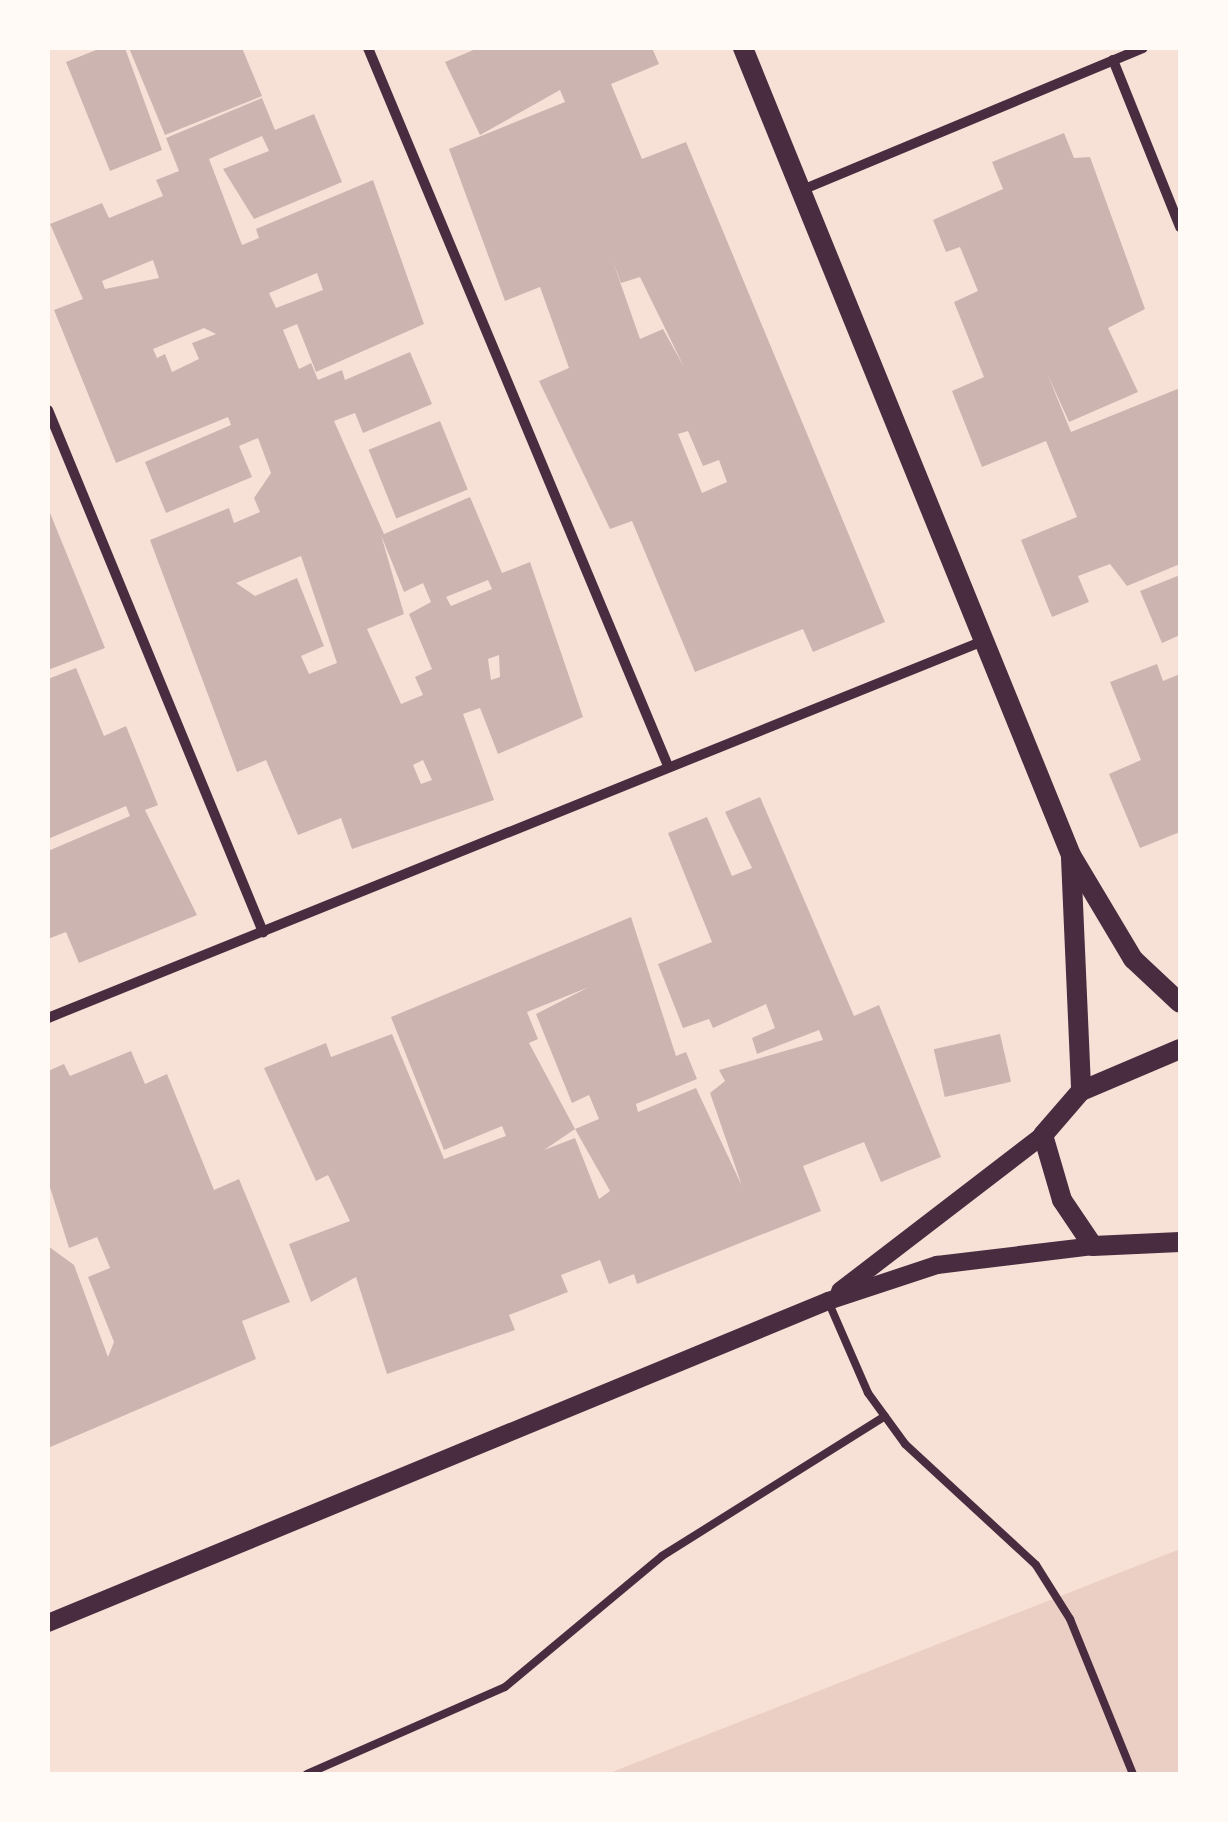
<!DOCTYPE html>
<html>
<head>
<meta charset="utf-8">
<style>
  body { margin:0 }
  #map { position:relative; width:1228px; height:1822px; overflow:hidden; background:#f7e1d7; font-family:Helvetica,sans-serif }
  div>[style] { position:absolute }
  .green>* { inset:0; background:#ebcfc5 }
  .building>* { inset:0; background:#ccb4b1; transform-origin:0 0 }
  .service>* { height:8px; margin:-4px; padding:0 4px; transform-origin:4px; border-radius:4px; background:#4a2c40 }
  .minor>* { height:10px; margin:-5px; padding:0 5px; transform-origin:5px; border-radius:5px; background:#4a2c40 }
  .tertiary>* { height:18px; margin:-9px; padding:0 9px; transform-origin:9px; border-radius:9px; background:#4a2c40 }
  .secondary>* { height:20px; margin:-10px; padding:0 10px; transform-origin:10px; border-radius:10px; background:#4a2c40 }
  span { translate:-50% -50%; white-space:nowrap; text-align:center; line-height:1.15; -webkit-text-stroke:8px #fffaf5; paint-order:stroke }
  .frame { position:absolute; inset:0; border:50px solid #fffaf5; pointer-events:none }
</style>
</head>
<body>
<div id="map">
  <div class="green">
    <div style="clip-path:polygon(1180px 1549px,1180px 1774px,607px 1774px)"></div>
  </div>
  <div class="building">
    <div style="clip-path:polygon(101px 48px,125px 48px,162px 150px,110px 171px,66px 62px)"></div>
    <div style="clip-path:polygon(129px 48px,242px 48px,262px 96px,165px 135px)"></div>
    <div style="clip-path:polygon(evenodd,478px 48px,652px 48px,659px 64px,611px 84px,642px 159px,686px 142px,885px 622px,813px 652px,803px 629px,695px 672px,632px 521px,610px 529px,539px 381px,569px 368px,540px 287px,505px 301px,449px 149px,565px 102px,560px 90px,480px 135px,445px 62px,478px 48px,612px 259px,621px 283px,640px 277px,684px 367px,663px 329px,640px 339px,612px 259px,478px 48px,688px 431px,703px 466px,719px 460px,727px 482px,702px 493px,678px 434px,688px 431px)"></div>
    <div style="clip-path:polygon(evenodd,262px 98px,275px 130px,314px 114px,342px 182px,254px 219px,223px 169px,269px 151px,262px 136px,209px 159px,242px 245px,259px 238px,256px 229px,373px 180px,424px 324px,316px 372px,297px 324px,283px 330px,299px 369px,311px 363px,318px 380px,342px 370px,345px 380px,410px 352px,432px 404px,363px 433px,355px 413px,334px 421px,384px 534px,470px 497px,502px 573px,530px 562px,583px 717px,498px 754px,480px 708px,463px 714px,494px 800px,352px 849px,341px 818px,298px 835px,266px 760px,237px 772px,150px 540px,229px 508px,234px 523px,260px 512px,254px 498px,271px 473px,258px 438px,239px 446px,252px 477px,166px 513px,145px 462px,231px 425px,228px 417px,116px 463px,54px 310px,83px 299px,50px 224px,102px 203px,109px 218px,163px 196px,156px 180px,179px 171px,166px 138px,262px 98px,153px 260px,159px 278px,105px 289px,102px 281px,153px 260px,262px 98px,317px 273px,323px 290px,276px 308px,269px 293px,317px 273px,262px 98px,204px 328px,216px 334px,192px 343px,199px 359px,172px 372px,165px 354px,157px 358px,153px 349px,204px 328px,262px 98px,381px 535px,404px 592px,423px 583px,431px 602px,409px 614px,432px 669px,415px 677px,423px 695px,401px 704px,367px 629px,404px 614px,381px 535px,262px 98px,301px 556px,337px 663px,309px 674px,301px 656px,324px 646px,297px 578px,255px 596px,236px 583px,301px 556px,262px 98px,488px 580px,492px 589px,451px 606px,446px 597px,488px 580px,262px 98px,499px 655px,500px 677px,491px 680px,488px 659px,499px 655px,262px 98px,423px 760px,432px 780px,421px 784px,413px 765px,423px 760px)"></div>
    <div style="clip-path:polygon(1064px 133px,1074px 158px,1090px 157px,1145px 309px,1108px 328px,1138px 392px,1069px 422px,1047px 373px,1071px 432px,1180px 388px,1180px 564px,1127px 586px,1110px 564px,1078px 576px,1089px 602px,1052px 617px,1021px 540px,1077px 517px,1046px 441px,982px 467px,952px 391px,984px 377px,954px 302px,978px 291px,960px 247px,946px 252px,933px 220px,1003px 189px,992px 162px)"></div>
    <div style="left:440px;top:421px;width:74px;height:77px;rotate:68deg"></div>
    <div style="clip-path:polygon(48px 508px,105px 648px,48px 670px)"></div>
    <div style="clip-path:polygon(1180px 575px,1180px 635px,1162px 643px,1140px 591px)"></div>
    <div style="clip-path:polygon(1157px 664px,1163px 681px,1180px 674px,1180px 832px,1140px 848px,1109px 774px,1141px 760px,1110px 682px)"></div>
    <div style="clip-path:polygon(76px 668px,104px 736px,126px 726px,158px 805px,145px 810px,197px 915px,79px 963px,66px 932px,48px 939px,48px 851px,130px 816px,126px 806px,48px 839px,48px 679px)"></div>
    <div style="clip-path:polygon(evenodd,760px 797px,854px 1016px,879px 1005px,941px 1157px,881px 1182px,864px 1142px,803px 1166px,821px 1211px,637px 1284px,634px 1274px,609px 1284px,600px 1260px,561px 1275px,568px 1292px,509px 1315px,515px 1330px,387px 1374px,356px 1277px,311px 1302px,289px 1244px,350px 1221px,328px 1175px,316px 1181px,264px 1068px,326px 1043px,331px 1057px,392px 1034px,444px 1159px,506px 1136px,502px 1126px,444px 1150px,391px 1017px,631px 917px,676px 1056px,686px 1052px,697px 1079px,636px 1104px,638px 1112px,696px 1088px,742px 1186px,710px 1093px,725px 1081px,719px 1070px,823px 1040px,819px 1030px,757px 1054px,752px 1038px,775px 1028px,766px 1004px,713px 1028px,709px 1019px,683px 1028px,658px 964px,712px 942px,668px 833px,707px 817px,732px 876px,752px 868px,725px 812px,760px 797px,589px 987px,536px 1014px,572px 1103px,589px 1095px,599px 1119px,575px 1129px,610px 1191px,599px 1199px,575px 1138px,544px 1150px,575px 1129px,529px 1043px,538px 1039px,527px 1012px,589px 987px)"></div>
    <div style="left:1000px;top:1034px;width:49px;height:68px;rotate:77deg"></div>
    <div style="clip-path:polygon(131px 1051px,145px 1084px,167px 1074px,214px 1190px,239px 1179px,290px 1302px,242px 1321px,256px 1359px,48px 1448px,48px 1246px,74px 1265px,108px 1357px,114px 1342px,88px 1277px,110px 1268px,97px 1237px,69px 1248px,48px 1181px,48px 1071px,64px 1064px,70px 1076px)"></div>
  </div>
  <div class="service">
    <div style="left:828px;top:1301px;width:100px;rotate:66.5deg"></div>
    <div style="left:868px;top:1393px;width:63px;rotate:54deg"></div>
    <div style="left:905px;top:1444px;width:178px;rotate:42.7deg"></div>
    <div style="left:1036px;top:1565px;width:64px;rotate:57.8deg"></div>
    <div style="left:1070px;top:1619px;width:167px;rotate:67.9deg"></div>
    <div style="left:307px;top:1774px;width:216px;rotate:-23.7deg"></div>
    <div style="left:505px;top:1687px;width:204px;rotate:-39.8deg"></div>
    <div style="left:662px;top:1556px;width:263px;rotate:-32.1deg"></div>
  </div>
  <div class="minor">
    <div style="left:368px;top:48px;width:778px;rotate:67.32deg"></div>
    <div style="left:1113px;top:60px;width:180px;rotate:68.1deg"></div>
    <div style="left:802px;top:190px;width:369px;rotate:-22.6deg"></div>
    <div style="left:48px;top:410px;width:565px;rotate:67.61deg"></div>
    <div style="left:48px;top:1018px;width:1008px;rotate:-21.96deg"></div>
  </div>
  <div class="tertiary">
    <div style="left:840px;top:1291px;width:256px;rotate:-37.5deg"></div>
    <div style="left:48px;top:1623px;width:844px;rotate:-22.43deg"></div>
    <div style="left:828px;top:1301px;width:115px;rotate:-18.3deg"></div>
    <div style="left:937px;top:1265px;width:157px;rotate:-6.9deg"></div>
  </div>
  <div class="secondary">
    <div style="left:743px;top:48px;width:871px;rotate:67.88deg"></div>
    <div style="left:1071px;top:855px;width:121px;rotate:59.2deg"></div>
    <div style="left:1133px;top:959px;width:64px;rotate:43.1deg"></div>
    <div style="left:1071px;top:858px;width:233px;rotate:87.5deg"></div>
    <div style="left:1180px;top:1049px;width:108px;rotate:157deg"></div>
    <div style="left:1081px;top:1091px;width:58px;rotate:130.8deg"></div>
    <div style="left:1043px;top:1135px;width:68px;rotate:73.7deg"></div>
    <div style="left:1062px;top:1200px;width:55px;rotate:56deg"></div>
    <div style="left:1093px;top:1246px;width:87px;rotate:-2.6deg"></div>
  </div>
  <div class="frame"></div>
</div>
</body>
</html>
